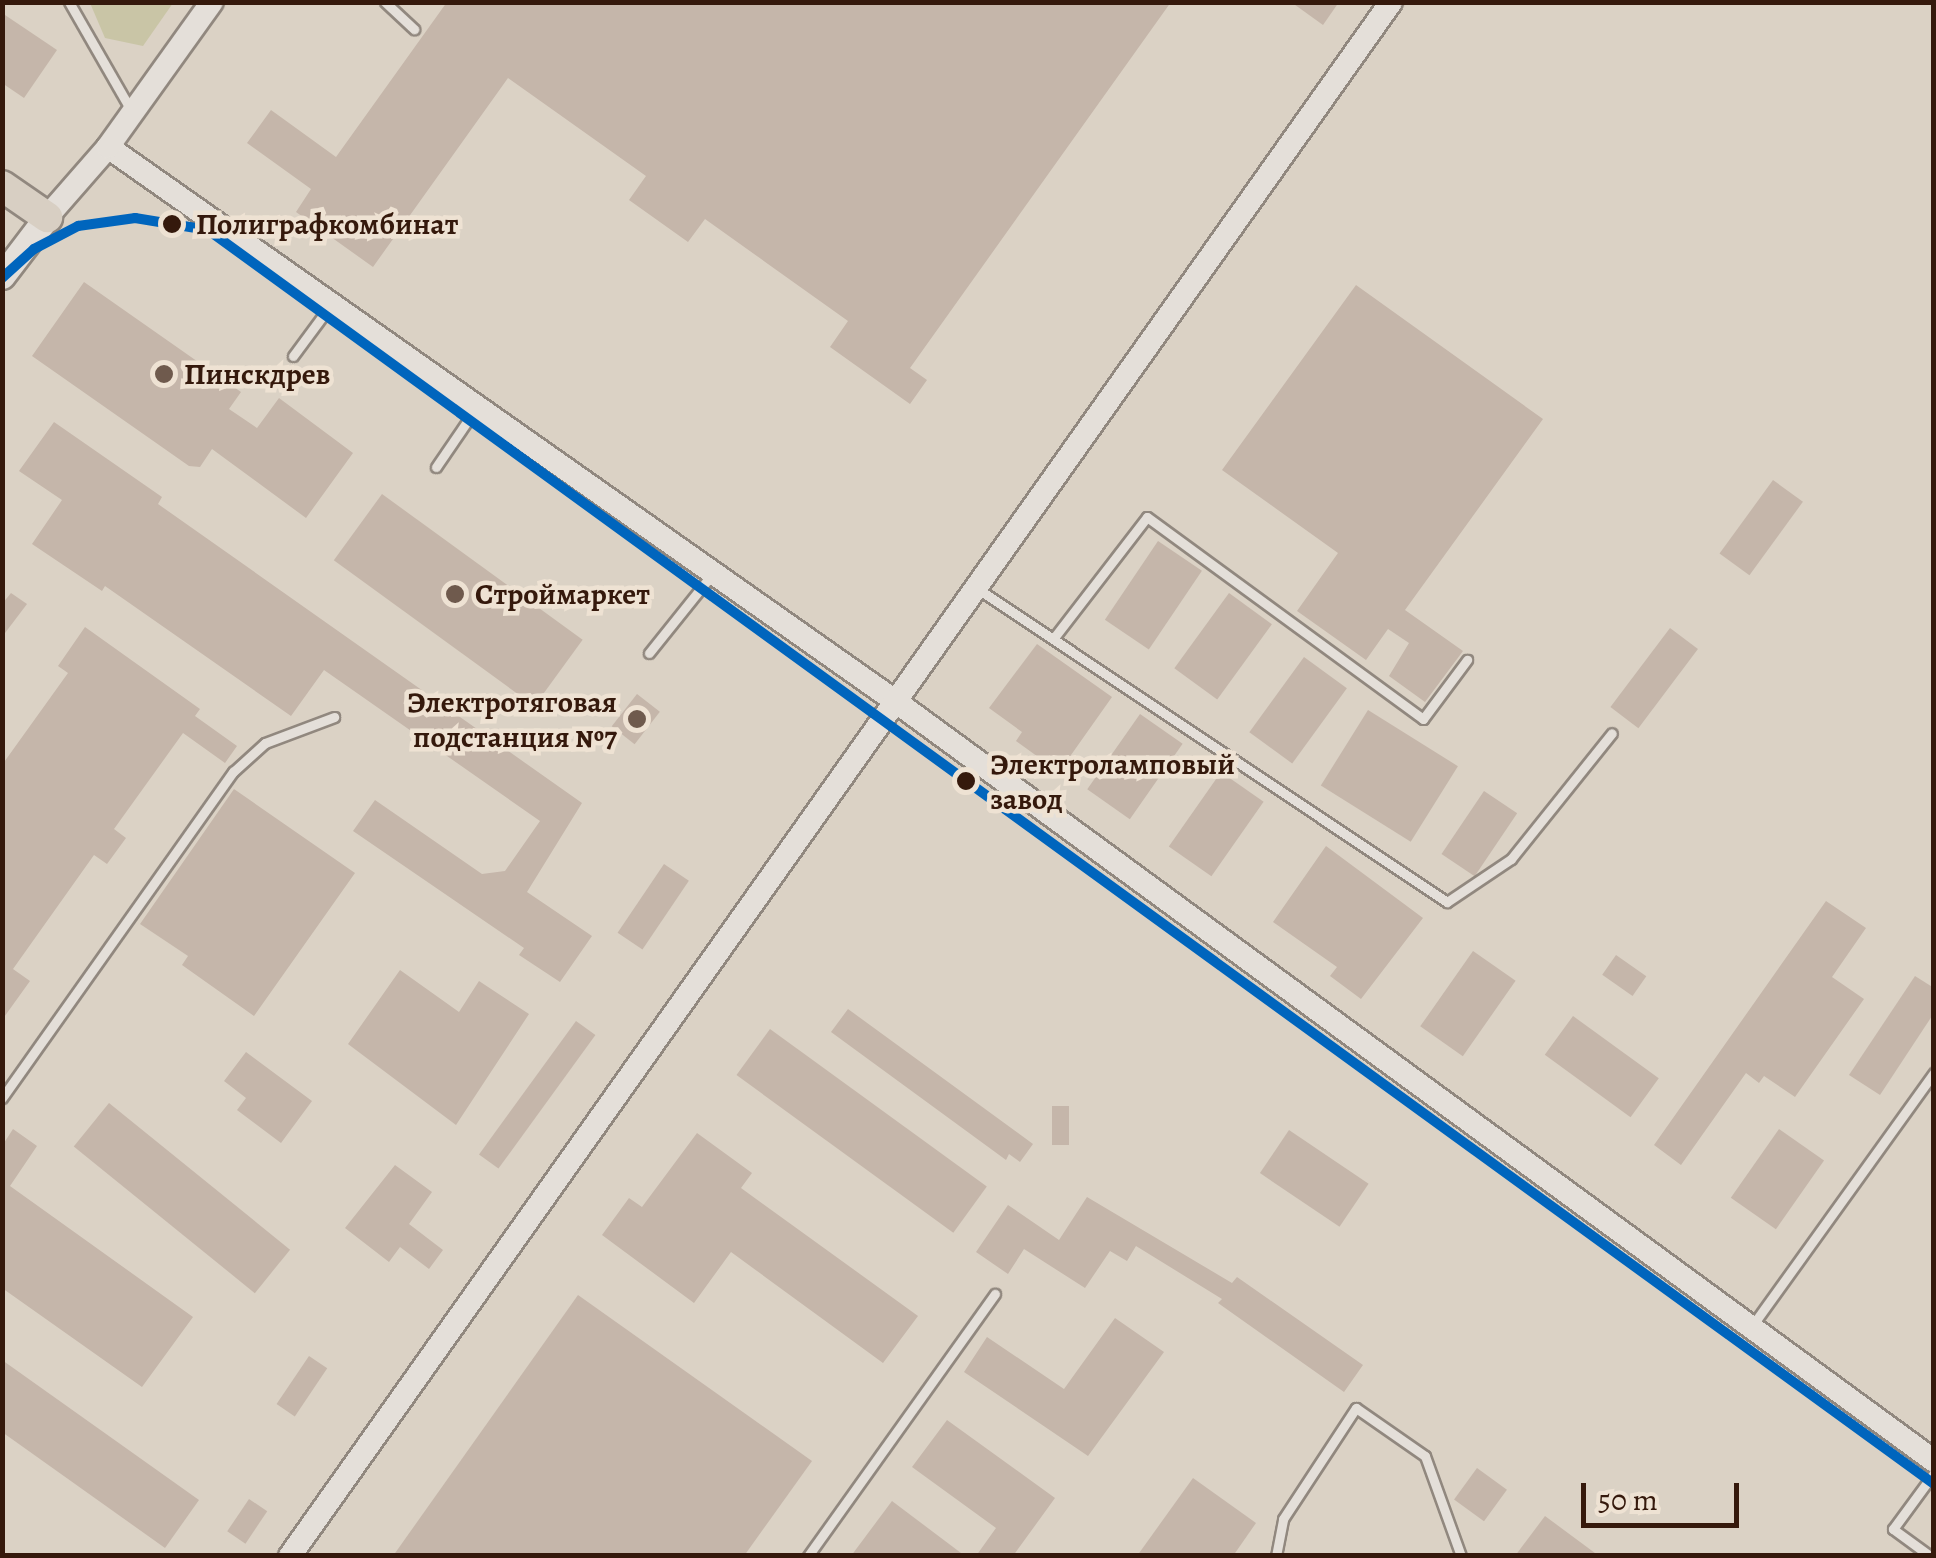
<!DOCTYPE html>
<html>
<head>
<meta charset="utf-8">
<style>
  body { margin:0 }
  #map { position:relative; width:1936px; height:1558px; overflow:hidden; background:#dbd2c5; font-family:Alegreya,serif }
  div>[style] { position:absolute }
  .green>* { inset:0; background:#c9c5a6 }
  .building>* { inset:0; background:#c5b6aa; transform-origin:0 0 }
  .roads { filter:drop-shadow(2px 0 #91887f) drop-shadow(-2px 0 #91887f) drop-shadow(0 2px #91887f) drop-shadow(0 -2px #91887f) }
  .service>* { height:9px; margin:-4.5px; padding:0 4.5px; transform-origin:4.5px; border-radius:4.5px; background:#e4dfd9 }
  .tertiary>* { height:22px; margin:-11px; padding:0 11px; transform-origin:11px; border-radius:11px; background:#e4dfd9 }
  .secondary>* { height:25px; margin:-12.5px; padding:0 12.5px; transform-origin:12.5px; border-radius:12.5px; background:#e4dfd9 }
  .primary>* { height:30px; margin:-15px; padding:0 15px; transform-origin:15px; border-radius:15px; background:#d8cfc3 }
  .tram-1>* { height:10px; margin:-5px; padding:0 5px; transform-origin:5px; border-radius:5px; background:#0065bd }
  .dots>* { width:28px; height:28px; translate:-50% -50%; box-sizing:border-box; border:5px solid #eee2d3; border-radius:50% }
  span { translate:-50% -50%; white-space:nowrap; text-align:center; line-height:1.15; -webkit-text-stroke:9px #eee2d3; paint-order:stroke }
  .stop-label { font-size:30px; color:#35190c; font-weight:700 }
  .left { translate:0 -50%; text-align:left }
  .poi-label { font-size:30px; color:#35190c; font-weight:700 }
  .right { translate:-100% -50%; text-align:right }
  .frame { position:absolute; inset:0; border:5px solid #35190c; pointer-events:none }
  .scale { position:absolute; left:1581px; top:1483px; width:158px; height:45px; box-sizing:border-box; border:5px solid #35190c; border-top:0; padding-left:12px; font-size:30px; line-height:35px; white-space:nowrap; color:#35190c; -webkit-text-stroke:8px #eee2d3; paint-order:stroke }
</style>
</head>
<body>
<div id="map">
  <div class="green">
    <div style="clip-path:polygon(90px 3px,90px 2px,173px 3px,143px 46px,105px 38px)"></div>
  </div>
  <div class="building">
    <div style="clip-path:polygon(447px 2px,1171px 2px,910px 368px,927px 380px,910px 404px,830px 347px,848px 321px,705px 219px,688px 242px,629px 200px,646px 176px,508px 78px,373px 267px,296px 212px,311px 189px,247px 143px,271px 110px,336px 157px)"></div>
    <div style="clip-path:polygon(1291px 2px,1339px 2px,1323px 25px)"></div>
    <div style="clip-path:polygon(2px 13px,57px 50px,24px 98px,2px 83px)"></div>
    <div style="clip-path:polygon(84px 282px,241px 392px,229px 409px,257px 428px,279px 398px,353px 453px,306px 518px,212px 449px,200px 467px,189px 466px,32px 356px)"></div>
    <div style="clip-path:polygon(1356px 285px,1543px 419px,1405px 610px,1463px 651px,1425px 702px,1389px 676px,1409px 643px,1388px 629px,1366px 660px,1297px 611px,1338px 553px,1222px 470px)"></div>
    <div style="clip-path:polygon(54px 422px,162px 497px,158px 504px,582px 803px,527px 892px,592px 936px,560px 982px,519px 955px,524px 948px,353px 831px,375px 800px,482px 874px,505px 871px,540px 821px,324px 670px,291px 716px,105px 586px,102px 591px,32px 544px,62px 500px,19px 471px)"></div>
    <div style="left:1773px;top:480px;width:37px;height:91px;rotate:36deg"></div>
    <div style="left:382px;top:494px;width:248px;height:82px;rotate:36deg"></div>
    <div style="left:1158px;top:541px;width:53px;height:95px;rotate:34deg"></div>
    <div style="clip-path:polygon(11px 593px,27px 604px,2px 637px,2px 604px)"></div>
    <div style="left:1229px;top:593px;width:53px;height:93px;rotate:36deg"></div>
    <div style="clip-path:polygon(85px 627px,200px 709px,195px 716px,237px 746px,225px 763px,183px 733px,114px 829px,126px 838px,107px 864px,94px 855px,13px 969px,30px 981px,2px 1020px,2px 765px,68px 673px,58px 666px)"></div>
    <div style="left:1670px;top:628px;width:35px;height:99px;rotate:37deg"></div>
    <div style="clip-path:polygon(1037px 644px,1112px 697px,1059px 772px,1016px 741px,1022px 732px,989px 708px)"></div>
    <div style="left:1304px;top:657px;width:53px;height:93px;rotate:36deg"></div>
    <div style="left:637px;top:694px;width:29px;height:41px;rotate:38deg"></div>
    <div style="left:1368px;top:710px;width:106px;height:89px;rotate:32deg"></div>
    <div style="left:1140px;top:714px;width:52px;height:92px;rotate:35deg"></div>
    <div style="left:1221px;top:772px;width:52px;height:91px;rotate:35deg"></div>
    <div style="clip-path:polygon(234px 789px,355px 873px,254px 1016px,182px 965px,188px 956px,140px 924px)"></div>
    <div style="left:1484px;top:791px;width:40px;height:76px;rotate:34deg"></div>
    <div style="clip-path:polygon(1326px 846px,1423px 918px,1361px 999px,1330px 976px,1337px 967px,1273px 922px)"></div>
    <div style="left:664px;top:864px;width:30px;height:83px;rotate:34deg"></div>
    <div style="clip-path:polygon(1826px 901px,1866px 928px,1832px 977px,1864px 999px,1795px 1097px,1764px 1076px,1759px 1083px,1746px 1073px,1681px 1165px,1654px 1145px)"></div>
    <div style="left:1473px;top:951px;width:52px;height:92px;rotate:35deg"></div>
    <div style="left:1616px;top:955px;width:37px;height:24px;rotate:35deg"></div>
    <div style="clip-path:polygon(400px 970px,459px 1012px,479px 981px,529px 1014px,456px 1125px,348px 1044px)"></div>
    <div style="clip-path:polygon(1915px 976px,1934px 988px,1934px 1013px,1880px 1095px,1849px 1075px)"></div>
    <div style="clip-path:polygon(848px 1009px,1033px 1144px,1020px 1162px,1009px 1154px,1006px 1160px,831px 1032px)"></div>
    <div style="left:1573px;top:1016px;width:106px;height:48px;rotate:36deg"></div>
    <div style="left:576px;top:1021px;width:24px;height:165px;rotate:36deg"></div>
    <div style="left:770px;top:1029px;width:268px;height:57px;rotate:36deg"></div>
    <div style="clip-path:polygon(246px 1052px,312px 1101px,281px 1143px,237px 1110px,246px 1098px,224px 1081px)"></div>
    <div style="left:109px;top:1103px;width:233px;height:56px;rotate:39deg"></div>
    <div style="left:1052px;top:1106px;width:17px;height:39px"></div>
    <div style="clip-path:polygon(13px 1129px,37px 1146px,10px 1186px,193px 1317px,142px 1387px,2px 1288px,2px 1146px)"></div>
    <div style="left:1779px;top:1129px;width:55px;height:84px;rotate:35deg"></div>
    <div style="left:1289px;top:1130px;width:96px;height:52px;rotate:34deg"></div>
    <div style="clip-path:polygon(697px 1133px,752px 1173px,741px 1188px,918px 1316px,883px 1363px,731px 1252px,694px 1303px,602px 1235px,629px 1198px,642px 1207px)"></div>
    <div style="clip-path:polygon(395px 1165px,432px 1192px,409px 1224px,443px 1250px,429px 1269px,400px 1247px,389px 1262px,345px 1228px)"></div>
    <div style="clip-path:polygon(1087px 1197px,1232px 1283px,1237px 1277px,1363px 1365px,1344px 1392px,1218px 1303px,1222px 1299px,1136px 1246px,1127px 1261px,1110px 1251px,1085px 1288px,1024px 1249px,1008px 1274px,976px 1252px,1008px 1205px,1059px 1240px)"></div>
    <div style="clip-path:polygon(578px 1295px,812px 1461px,744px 1556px,393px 1556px)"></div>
    <div style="clip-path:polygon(1115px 1318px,1164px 1352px,1088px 1456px,964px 1372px,987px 1337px,1064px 1389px)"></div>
    <div style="left:309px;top:1356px;width:22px;height:58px;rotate:34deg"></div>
    <div style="clip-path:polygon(2px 1360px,199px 1500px,165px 1548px,2px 1432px)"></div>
    <div style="clip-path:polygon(947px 1420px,1055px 1498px,1013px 1556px,976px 1556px,996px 1528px,912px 1467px)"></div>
    <div style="left:1477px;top:1468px;width:37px;height:39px;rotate:36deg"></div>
    <div style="clip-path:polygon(1193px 1478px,1256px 1523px,1233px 1556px,1137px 1556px)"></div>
    <div style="left:249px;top:1499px;width:22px;height:39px;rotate:34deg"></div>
    <div style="clip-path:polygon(892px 1501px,965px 1556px,851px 1556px)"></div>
    <div style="clip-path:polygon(1545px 1516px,1599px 1556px,1515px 1556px)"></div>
  </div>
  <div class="roads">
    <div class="service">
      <div style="left:69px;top:2px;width:127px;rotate:60.2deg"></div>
      <div style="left:385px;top:2px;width:40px;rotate:43deg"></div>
      <div style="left:293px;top:356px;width:62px;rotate:-53.5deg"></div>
      <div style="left:436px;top:467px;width:73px;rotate:-55.7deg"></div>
      <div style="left:978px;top:589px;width:564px;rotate:33.72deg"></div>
      <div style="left:1447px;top:902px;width:77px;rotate:-33.9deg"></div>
      <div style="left:1511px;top:859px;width:161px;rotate:-51.3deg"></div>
      <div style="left:1053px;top:639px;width:154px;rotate:-52.4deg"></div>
      <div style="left:1147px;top:517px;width:342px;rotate:36.2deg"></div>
      <div style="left:1423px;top:719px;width:74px;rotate:-53.3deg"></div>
      <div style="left:649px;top:653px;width:102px;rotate:-51.3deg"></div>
      <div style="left:2px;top:1098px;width:400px;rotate:-54.7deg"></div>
      <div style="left:233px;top:772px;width:43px;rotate:-42.2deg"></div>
      <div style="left:265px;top:743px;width:74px;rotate:-20.6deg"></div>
      <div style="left:1752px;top:1326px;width:312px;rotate:-54.3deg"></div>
      <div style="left:808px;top:1556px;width:322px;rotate:-54.5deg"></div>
      <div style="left:1276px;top:1556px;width:38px;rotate:-79deg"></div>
      <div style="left:1283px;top:1519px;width:133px;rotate:-56.7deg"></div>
      <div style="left:1356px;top:1408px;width:84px;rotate:34.8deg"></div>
      <div style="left:1425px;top:1456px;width:106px;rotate:70.2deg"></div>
      <div style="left:1930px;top:1556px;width:46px;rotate:-143.9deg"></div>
      <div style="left:1893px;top:1529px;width:69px;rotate:-53.8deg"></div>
    </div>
    <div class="tertiary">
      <div style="left:108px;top:147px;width:962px;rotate:35.14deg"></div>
      <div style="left:895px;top:701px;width:1287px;rotate:36.18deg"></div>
      <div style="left:47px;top:217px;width:93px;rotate:-48.9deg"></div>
      <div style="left:108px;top:147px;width:178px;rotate:-54.4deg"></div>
      <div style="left:290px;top:1556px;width:1904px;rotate:-54.68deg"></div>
    </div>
    <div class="secondary">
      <div style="left:2px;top:276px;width:74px;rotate:-52.7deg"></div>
    </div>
    <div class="primary">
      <div style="left:2px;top:186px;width:55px;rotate:34.6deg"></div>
    </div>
  </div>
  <div class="tram-1">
    <div style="left:2px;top:278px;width:43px;rotate:-42.2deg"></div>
    <div style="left:34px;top:249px;width:50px;rotate:-27.6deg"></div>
    <div style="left:78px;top:226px;width:58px;rotate:-8deg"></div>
    <div style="left:135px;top:218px;width:74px;rotate:9.3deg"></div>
    <div style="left:208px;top:230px;width:2133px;rotate:36deg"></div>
  </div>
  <div class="dots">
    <div style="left:172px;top:224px;background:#35190c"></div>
    <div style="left:164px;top:374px;background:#6f5a4d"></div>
    <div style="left:455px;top:594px;background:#6f5a4d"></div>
    <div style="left:637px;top:719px;background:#6f5a4d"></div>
    <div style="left:966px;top:781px;background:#35190c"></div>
  </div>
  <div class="stop-label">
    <span class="left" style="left:196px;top:224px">Полиграфкомбинат</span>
    <span class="left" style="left:990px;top:781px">Электроламповый<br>завод</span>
  </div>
  <div class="poi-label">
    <span class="left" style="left:184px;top:374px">Пинскдрев</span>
    <span class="left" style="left:475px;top:594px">Строймаркет</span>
    <span class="right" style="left:617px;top:719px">Электротяговая<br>подстанция №7</span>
  </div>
  <div class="frame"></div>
  <div class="scale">50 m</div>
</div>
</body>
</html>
